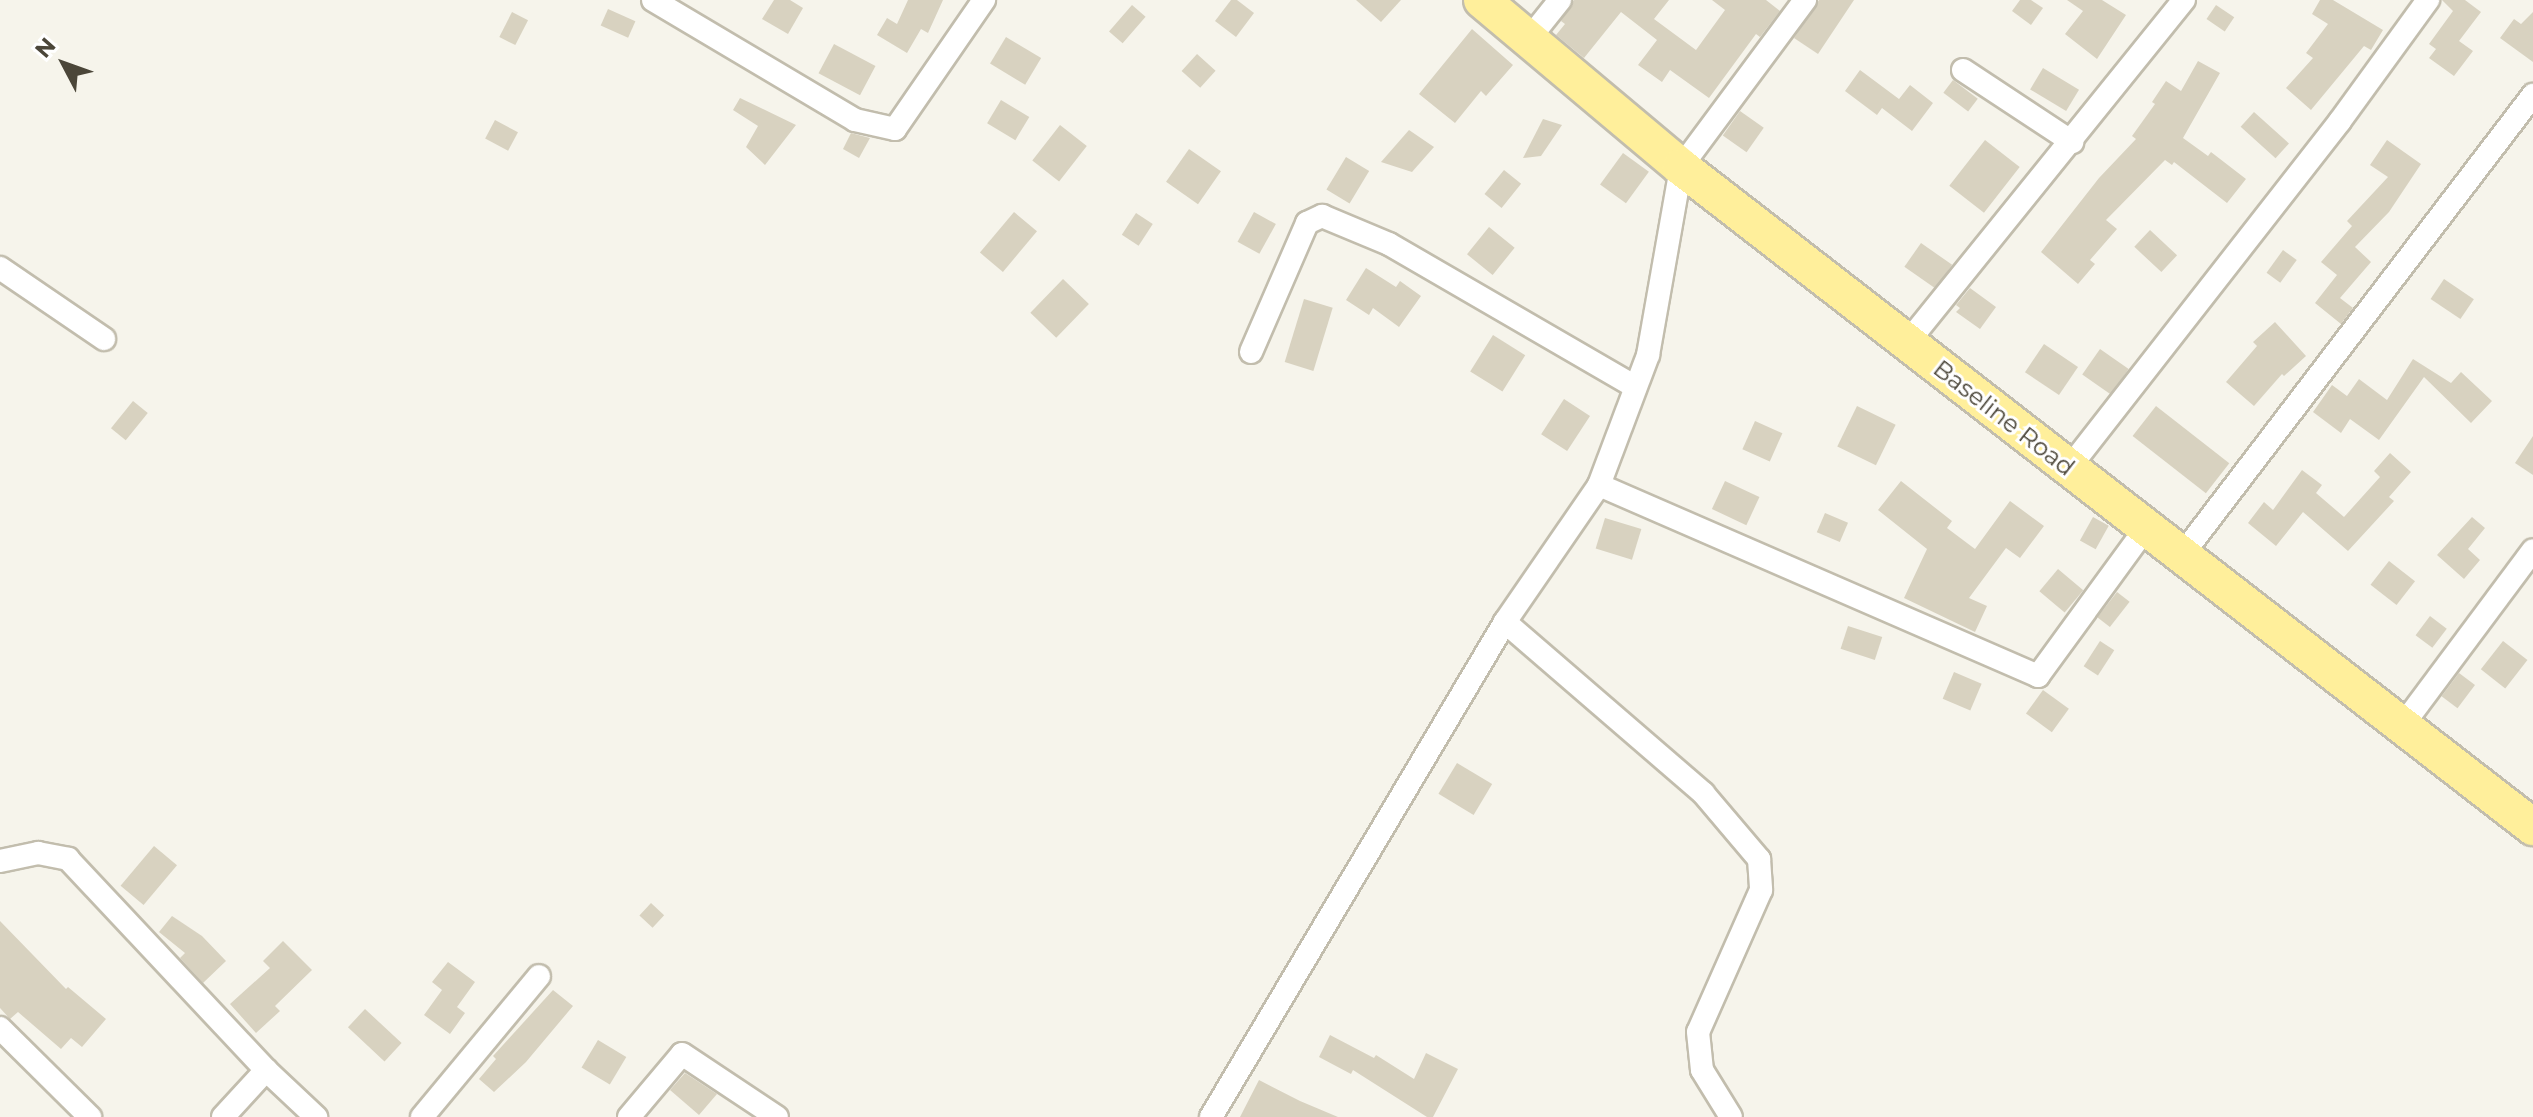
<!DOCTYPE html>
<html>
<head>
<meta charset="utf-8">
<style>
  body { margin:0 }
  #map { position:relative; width:2533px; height:1117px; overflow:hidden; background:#f6f4eb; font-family:Montserrat,sans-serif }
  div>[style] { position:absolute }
  .building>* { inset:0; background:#d8d2c0; transform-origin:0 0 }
  .roads { filter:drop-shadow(2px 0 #c2bdad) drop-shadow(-2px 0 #c2bdad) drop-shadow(0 2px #c2bdad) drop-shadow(0 -2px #c2bdad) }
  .minor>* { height:22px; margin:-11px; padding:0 11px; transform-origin:11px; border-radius:11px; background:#fff }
  .primary>* { height:36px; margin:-18px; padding:0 18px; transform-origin:18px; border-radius:18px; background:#ffef9b }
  span { translate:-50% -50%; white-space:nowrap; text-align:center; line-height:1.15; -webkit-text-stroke:6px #fff; paint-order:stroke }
  .street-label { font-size:24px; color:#4b4639 }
  .north { position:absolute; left:24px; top:24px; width:80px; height:80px; -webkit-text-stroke:6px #fff; paint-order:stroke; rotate:311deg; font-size:22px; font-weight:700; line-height:32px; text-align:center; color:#4b4639 }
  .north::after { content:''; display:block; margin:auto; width:28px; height:36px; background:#4b4639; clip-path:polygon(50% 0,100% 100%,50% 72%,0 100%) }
</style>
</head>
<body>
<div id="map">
  <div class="building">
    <div style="clip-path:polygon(774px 0,790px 0,803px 8px,788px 34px,762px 19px)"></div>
    <div style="clip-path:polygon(908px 0,943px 0,928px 33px,921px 29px,907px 53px,877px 35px,887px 18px,897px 24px)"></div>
    <div style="clip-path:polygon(1231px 0,1237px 0,1254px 13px,1236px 37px,1215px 21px)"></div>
    <div style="clip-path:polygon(1356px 0,1401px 0,1381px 22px)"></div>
    <div style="clip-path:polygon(1574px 0,1669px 0,1654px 19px,1696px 50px,1725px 10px,1712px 0,1766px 0,1780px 11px,1760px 37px,1756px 34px,1709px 98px,1670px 70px,1662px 82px,1638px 65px,1657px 40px,1621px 12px,1584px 58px,1556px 35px,1565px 24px,1561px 21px)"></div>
    <div style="clip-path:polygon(1819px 0,1854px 0,1818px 54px,1794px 38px)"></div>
    <div style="clip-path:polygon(2020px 0,2031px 0,2043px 8px,2031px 25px,2012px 11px)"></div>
    <div style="clip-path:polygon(2067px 0,2102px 0,2126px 15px,2097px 59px,2065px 34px,2083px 11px)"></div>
    <div style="clip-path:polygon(2320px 0,2333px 0,2383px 30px,2371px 50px,2364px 46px,2311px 110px,2286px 88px,2313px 58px,2306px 53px,2328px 24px,2312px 14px)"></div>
    <div style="clip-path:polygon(2442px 0,2465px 0,2481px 12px,2459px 41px,2473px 51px,2454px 76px,2429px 58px,2436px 49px,2429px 44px,2453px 11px)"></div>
    <div style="left:1132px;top:5px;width:18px;height:35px;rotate:41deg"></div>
    <div style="left:2216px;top:5px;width:22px;height:17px;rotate:34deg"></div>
    <div style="left:608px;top:9px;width:30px;height:18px;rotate:24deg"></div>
    <div style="left:512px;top:12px;width:18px;height:28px;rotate:27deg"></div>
    <div style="clip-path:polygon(2533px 12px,2533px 62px,2500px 38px,2514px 19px,2521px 24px)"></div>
    <div style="clip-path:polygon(1472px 29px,1513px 65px,1486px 96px,1481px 91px,1455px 123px,1419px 94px)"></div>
    <div style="left:1006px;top:37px;width:41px;height:31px;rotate:31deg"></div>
    <div style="left:834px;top:44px;width:47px;height:33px;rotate:28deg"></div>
    <div style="left:1197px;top:54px;width:25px;height:23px;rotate:42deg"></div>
    <div style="clip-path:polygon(2198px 61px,2220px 73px,2183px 138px,2208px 156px,2211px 152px,2246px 179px,2227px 203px,2174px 162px,2172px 165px,2165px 160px,2106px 220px,2117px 229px,2090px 260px,2095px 264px,2078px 284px,2041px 252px,2099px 178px,2136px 139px,2132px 136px,2155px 104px,2152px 102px,2166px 81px,2181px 91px)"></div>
    <div style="left:2043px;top:68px;width:42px;height:25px;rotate:31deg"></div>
    <div style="clip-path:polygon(1860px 70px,1899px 99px,1910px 85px,1933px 103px,1912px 131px,1882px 108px,1877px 115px,1845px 91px)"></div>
    <div style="left:1953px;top:80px;width:31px;height:16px;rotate:37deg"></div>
    <div style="clip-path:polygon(740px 98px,796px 125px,765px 165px,746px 147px,758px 126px,733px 110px)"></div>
    <div style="left:1001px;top:100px;width:33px;height:27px;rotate:31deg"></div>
    <div style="left:1740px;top:111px;width:29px;height:30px;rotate:35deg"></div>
    <div style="left:2254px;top:112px;width:47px;height:20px;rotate:42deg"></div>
    <div style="clip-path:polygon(1543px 119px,1562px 125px,1541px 156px,1523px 158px)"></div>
    <div style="left:495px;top:120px;width:26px;height:21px;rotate:28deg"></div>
    <div style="left:1060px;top:125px;width:34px;height:45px;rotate:38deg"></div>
    <div style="clip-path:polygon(1409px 130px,1434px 147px,1412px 172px,1381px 162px)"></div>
    <div style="clip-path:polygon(851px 133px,870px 138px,859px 158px,843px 149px)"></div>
    <div style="left:1985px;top:140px;width:44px;height:58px;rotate:38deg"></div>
    <div style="clip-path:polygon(2387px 140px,2421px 164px,2389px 212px,2355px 247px,2371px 262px,2340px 298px,2353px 308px,2341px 324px,2315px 303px,2337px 275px,2321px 262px,2352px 226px,2347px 221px,2388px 177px,2370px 165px)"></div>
    <div style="left:1189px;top:149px;width:39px;height:40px;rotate:35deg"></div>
    <div style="left:1623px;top:153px;width:32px;height:39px;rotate:36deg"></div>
    <div style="left:1346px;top:157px;width:27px;height:38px;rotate:31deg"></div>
    <div style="left:1504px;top:170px;width:22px;height:31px;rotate:39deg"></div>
    <div style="left:1014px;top:212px;width:30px;height:53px;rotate:40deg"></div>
    <div style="left:1254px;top:212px;width:25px;height:34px;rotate:29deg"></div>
    <div style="left:1136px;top:213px;width:20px;height:26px;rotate:33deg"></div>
    <div style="left:1489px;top:227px;width:33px;height:35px;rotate:39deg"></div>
    <div style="left:2150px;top:230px;width:37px;height:23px;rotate:43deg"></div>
    <div style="left:1921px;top:243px;width:38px;height:29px;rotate:35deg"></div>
    <div style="left:2283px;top:250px;width:17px;height:28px;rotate:36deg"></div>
    <div style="clip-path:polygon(1366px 268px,1396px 287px,1400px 281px,1421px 296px,1399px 327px,1373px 308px,1369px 315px,1346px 300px)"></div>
    <div style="left:1063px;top:279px;width:36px;height:47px;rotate:44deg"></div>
    <div style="left:2444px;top:279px;width:36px;height:24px;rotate:34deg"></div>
    <div style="clip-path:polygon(1970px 288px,1996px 307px,1980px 329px,1956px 312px,1960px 308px,1956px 305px)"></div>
    <div style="left:1304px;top:299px;width:30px;height:66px;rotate:17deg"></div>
    <div style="clip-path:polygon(2275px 322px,2306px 356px,2284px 376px,2282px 374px,2254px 406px,2226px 382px,2257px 346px,2253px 342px)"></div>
    <div style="left:1493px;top:335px;width:38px;height:43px;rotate:32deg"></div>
    <div style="left:2044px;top:344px;width:41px;height:34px;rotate:34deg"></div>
    <div style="left:2100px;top:349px;width:35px;height:31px;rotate:35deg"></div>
    <div style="clip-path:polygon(2413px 359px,2451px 383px,2461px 372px,2492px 401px,2471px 423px,2424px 377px,2379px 440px,2350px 419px,2341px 433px,2313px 412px,2332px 385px,2347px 396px,2359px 379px,2387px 400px)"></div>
    <div style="left:1564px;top:399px;width:31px;height:42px;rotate:33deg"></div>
    <div style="left:133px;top:401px;width:19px;height:35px;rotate:39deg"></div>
    <div style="left:1857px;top:406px;width:43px;height:45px;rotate:26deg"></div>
    <div style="left:2156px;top:406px;width:93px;height:38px;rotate:38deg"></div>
    <div style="left:1755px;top:421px;width:30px;height:31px;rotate:24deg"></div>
    <div style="clip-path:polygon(2533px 436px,2533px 475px,2515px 463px)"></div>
    <div style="clip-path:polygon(2390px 453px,2411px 472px,2389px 497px,2394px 501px,2348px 551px,2303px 512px,2276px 546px,2248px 523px,2264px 502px,2273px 510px,2302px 470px,2322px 485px,2316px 493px,2344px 517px,2380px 477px,2374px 471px)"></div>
    <div style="left:1725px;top:481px;width:38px;height:31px;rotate:25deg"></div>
    <div style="clip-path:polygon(1901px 481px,1952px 521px,1947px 528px,1975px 549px,2010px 501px,2044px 526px,2020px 558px,2006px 548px,1969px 598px,1987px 606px,1975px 632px,1904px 598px,1927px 549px,1878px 510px)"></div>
    <div style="left:1825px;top:513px;width:25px;height:21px;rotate:23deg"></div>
    <div style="left:2093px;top:517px;width:18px;height:27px;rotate:29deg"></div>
    <div style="clip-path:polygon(2472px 517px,2485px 528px,2468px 549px,2480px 560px,2464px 579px,2437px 555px)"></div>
    <div style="left:1605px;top:518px;width:38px;height:32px;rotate:17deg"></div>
    <div style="left:2389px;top:561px;width:33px;height:30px;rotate:38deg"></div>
    <div style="left:2058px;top:569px;width:33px;height:29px;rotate:40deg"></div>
    <div style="left:2117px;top:592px;width:16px;height:32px;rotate:38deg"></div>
    <div style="left:2430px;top:616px;width:21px;height:24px;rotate:37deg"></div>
    <div style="left:1848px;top:626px;width:36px;height:24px;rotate:18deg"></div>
    <div style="left:2100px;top:641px;width:17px;height:30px;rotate:33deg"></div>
    <div style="left:2503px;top:641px;width:31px;height:36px;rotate:38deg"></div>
    <div style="left:1954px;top:672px;width:30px;height:29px;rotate:23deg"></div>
    <div style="left:2459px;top:673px;width:20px;height:29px;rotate:37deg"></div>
    <div style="left:2043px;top:690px;width:32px;height:29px;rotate:36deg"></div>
    <div style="left:1457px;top:763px;width:41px;height:36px;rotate:31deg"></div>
    <div style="left:154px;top:846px;width:30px;height:52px;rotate:40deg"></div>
    <div style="left:651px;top:903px;width:18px;height:17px;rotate:43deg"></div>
    <div style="clip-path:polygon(172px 916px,202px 936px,226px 961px,203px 983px,180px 958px,185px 953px,159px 932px)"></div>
    <div style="clip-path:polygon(0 921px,66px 989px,68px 987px,106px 1019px,82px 1047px,71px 1038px,61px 1049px,18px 1012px,10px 1019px,0 1008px)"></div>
    <div style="clip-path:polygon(283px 941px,312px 970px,275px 1006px,280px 1011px,256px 1033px,230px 1004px,270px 968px,263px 961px)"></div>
    <div style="clip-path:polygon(448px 962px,475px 982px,457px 1007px,465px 1013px,450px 1034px,424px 1015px,442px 990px,432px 982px)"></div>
    <div style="clip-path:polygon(553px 990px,573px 1006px,526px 1062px,494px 1092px,479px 1079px,496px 1059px,493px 1056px)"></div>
    <div style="left:365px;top:1009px;width:50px;height:25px;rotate:43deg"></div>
    <div style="clip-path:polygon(1330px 1035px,1374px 1058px,1376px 1055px,1414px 1079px,1426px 1053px,1458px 1069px,1433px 1117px,1427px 1117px,1353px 1070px,1351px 1074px,1319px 1057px)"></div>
    <div style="left:598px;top:1040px;width:33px;height:32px;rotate:31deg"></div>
    <div style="clip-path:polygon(685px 1073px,717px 1094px,699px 1115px,670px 1090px)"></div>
    <div style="clip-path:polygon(1259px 1080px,1300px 1101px,1338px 1117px,1240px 1117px)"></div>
  </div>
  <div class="roads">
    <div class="minor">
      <div style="left:653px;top:0;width:235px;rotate:30.7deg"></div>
      <div style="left:855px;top:120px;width:41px;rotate:12.7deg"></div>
      <div style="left:895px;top:129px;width:157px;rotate:-55.4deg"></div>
      <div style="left:1528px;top:40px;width:51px;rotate:-51.3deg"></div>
      <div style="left:1963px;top:70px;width:131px;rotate:33.4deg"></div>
      <div style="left:0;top:268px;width:126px;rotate:34.3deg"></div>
      <div style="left:1907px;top:343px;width:441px;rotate:-51.1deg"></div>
      <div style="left:1251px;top:352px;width:141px;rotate:-66.5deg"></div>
      <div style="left:1307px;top:223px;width:17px;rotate:-25deg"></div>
      <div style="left:1322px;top:216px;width:73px;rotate:22.7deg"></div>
      <div style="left:1389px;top:244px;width:285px;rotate:30.1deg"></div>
      <div style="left:2069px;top:468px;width:440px;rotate:-52deg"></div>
      <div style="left:2340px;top:121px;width:150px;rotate:-54deg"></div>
      <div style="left:1599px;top:485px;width:479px;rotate:23.5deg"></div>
      <div style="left:2038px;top:676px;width:183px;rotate:-53.9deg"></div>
      <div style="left:2182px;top:555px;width:579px;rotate:-52.65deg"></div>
      <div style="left:1505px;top:622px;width:262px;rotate:40.8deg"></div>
      <div style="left:1703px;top:793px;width:87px;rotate:49.7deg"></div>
      <div style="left:1759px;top:859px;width:31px;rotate:86deg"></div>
      <div style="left:1761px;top:890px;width:155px;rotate:113.9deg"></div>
      <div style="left:1698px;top:1032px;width:38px;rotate:84deg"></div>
      <div style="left:1702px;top:1070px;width:55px;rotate:58.3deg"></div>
      <div style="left:2402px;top:726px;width:219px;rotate:-53.3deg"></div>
      <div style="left:0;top:861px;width:39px;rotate:-12deg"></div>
      <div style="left:38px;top:853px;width:31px;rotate:11deg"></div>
      <div style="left:68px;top:859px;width:289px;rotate:46.8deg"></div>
      <div style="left:266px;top:1070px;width:69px;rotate:43.2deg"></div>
      <div style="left:0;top:1028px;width:127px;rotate:44.7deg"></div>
      <div style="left:223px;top:1117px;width:64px;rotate:-47.5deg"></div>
      <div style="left:422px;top:1117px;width:183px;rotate:-50.3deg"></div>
      <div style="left:629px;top:1117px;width:82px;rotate:-49.9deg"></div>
      <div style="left:682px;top:1054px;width:114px;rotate:33.6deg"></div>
      <div style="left:1211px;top:1117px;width:576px;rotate:-59.29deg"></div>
      <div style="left:1505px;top:622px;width:166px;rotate:-55.5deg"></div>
      <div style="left:1599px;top:485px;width:139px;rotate:-69.3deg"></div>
      <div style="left:1648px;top:355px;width:191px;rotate:-80deg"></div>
      <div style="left:1681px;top:167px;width:208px;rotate:-53.4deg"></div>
    </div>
    <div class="primary">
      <div style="left:1482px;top:0;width:260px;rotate:40deg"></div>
      <div style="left:1681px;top:167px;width:1078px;rotate:37.76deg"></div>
    </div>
  </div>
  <div class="street-label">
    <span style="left:2004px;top:418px;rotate:38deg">Baseline Road</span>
  </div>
  <div class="north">N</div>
</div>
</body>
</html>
